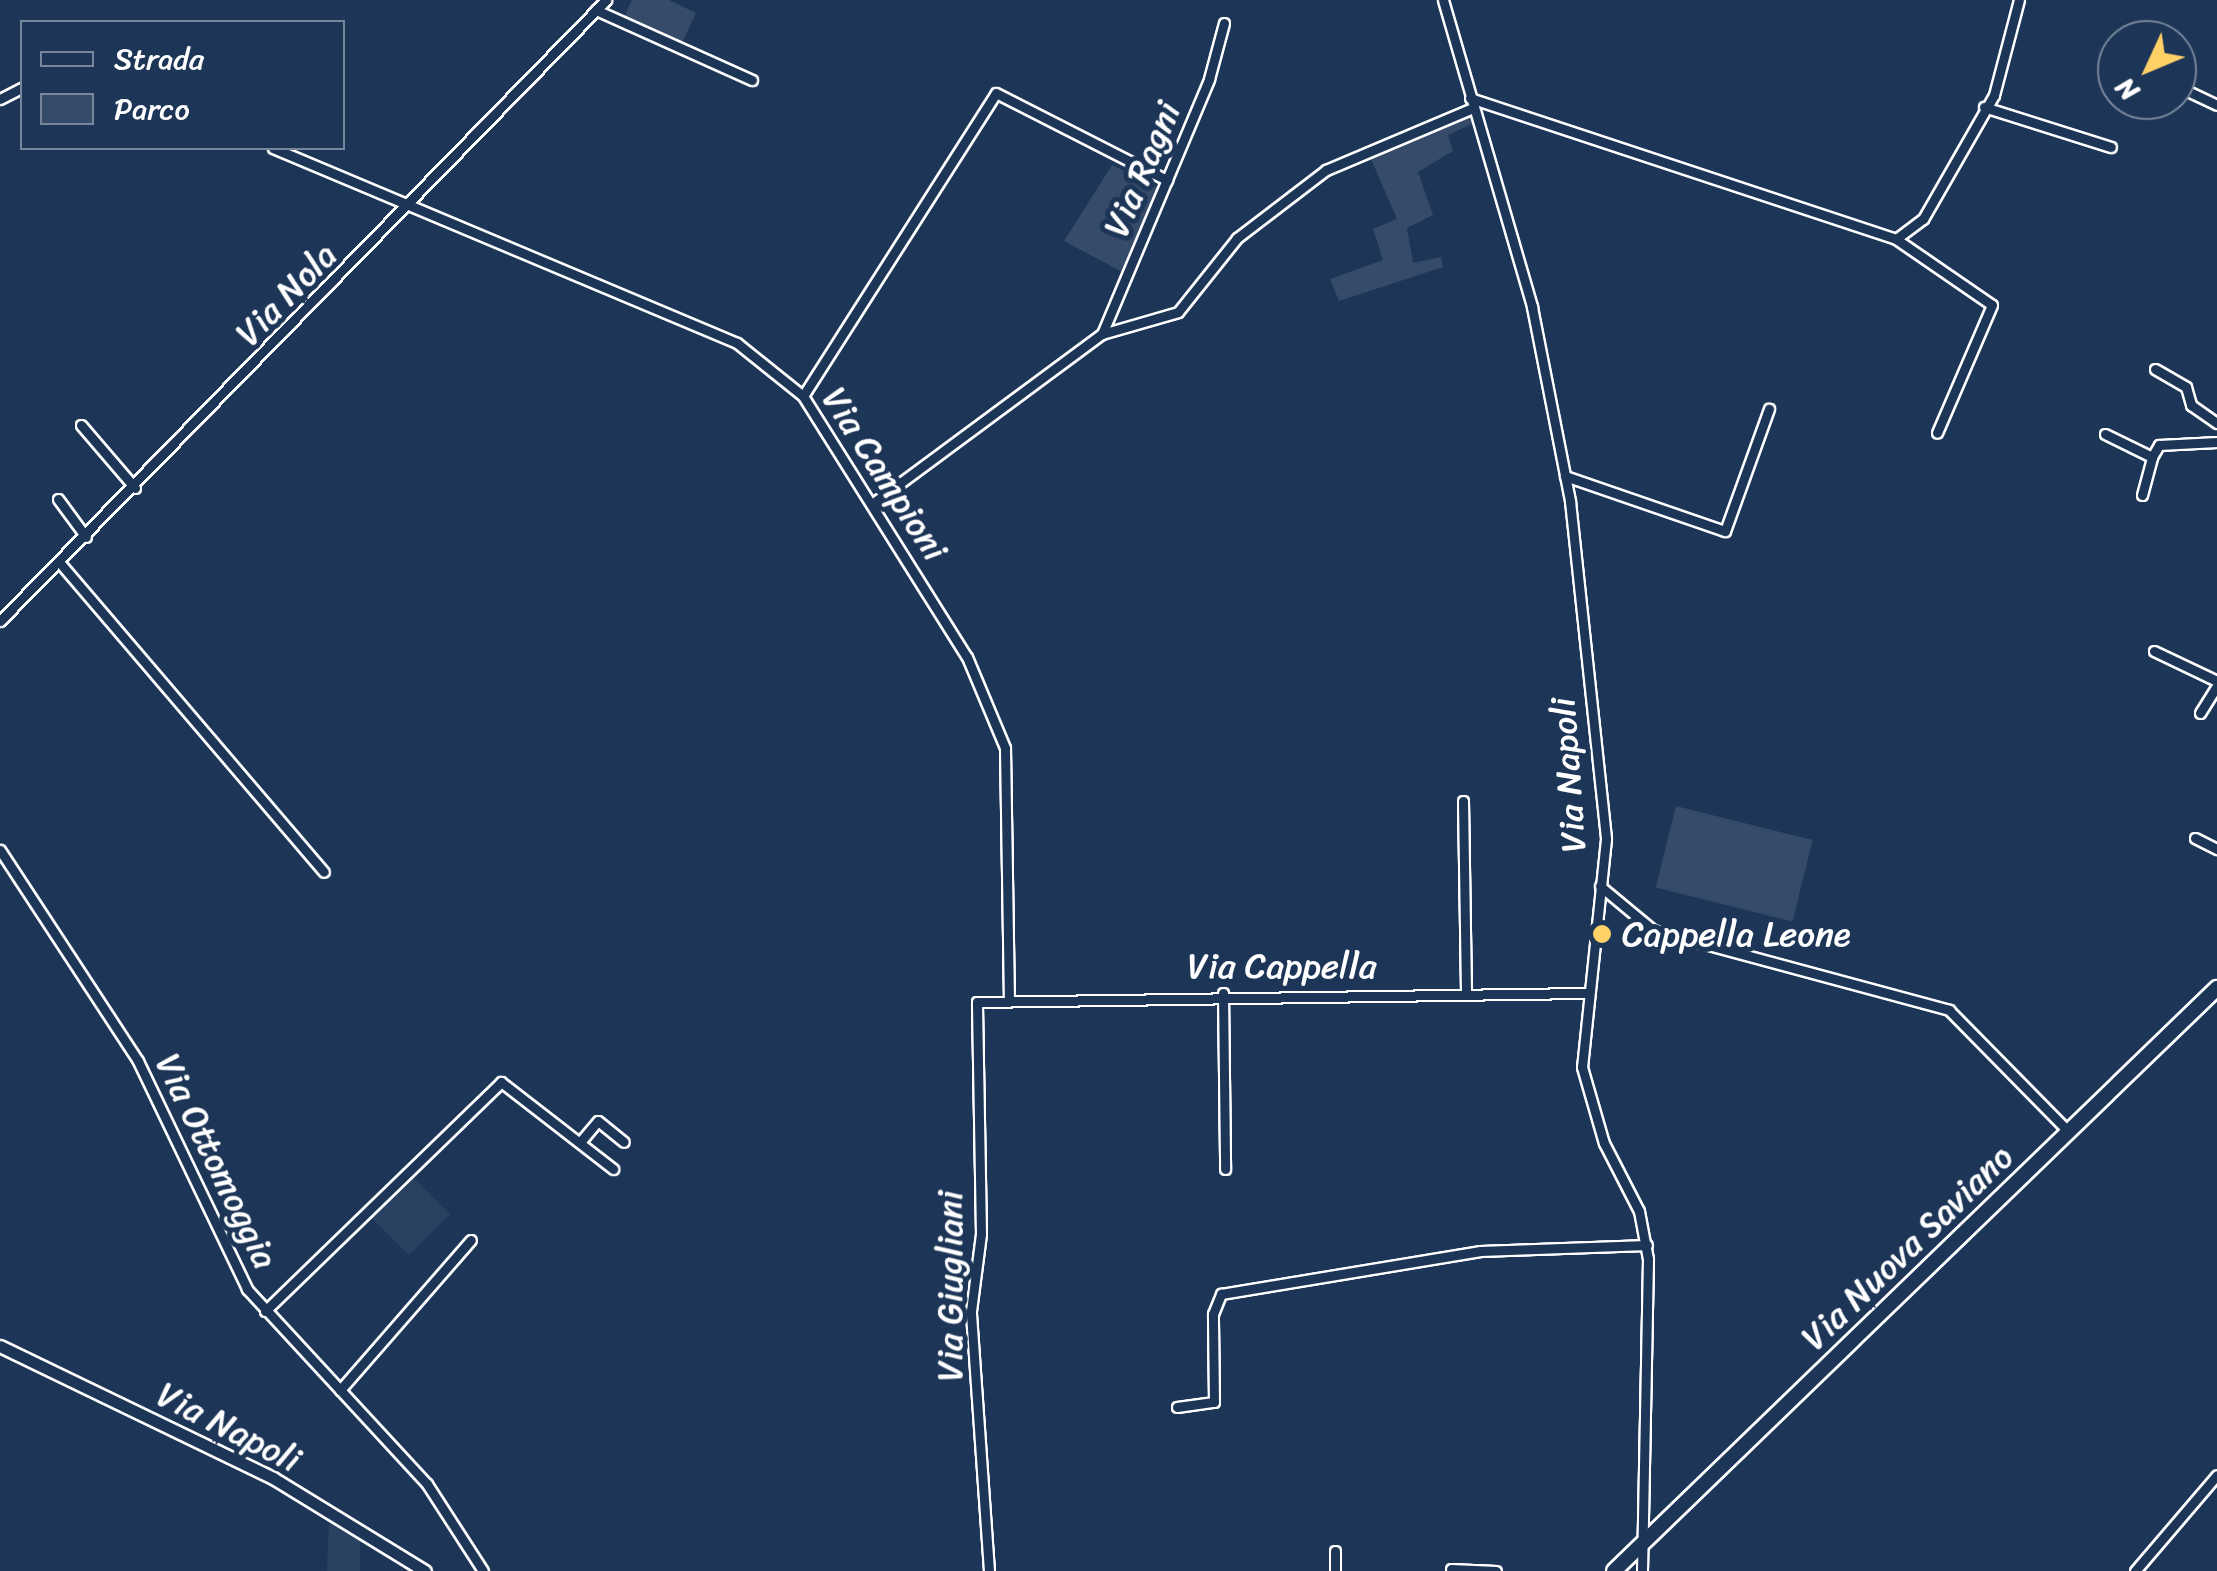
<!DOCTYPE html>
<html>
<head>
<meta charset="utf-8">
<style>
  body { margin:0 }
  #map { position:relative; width:2217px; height:1571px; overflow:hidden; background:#1d3557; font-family:Sriracha,sans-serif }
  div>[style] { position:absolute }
  .built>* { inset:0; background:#2a4161; transform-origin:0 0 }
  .green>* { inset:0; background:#364b69; transform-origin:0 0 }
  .roads { filter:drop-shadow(2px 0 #fff) drop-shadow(-2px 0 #fff) drop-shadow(0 2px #fff) drop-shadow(0 -2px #fff) }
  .minor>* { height:9px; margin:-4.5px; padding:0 4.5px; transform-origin:4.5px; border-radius:4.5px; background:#1d3557 }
  .tertiary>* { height:11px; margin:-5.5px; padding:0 5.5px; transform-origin:5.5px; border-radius:5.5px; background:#1d3557 }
  .secondary>* { height:14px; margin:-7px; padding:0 7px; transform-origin:7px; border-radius:7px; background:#1d3557 }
  .dots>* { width:28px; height:28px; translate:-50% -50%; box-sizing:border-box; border:5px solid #1d3557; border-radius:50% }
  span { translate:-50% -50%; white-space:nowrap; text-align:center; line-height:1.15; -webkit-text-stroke:10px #1d3557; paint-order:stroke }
  .street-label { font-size:35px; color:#fff }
  .poi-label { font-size:35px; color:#fff }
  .left { translate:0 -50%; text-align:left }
  .legend { position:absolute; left:20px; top:20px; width:325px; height:130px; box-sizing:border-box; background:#1d3557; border:2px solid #77869a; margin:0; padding:12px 18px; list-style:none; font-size:30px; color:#fff }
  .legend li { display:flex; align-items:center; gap:20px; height:50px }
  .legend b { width:50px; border:2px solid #77869a }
  .north { position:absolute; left:2097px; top:20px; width:100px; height:100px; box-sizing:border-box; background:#1d3557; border:2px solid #77869a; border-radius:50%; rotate:226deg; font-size:28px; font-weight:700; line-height:40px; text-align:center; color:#fff }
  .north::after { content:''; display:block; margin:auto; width:35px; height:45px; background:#ffd166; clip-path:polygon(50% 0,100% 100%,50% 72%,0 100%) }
</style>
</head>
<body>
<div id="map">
  <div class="built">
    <div style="left:412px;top:1176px;width:54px;height:58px;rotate:45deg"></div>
    <div style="clip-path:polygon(329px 1520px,360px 1538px,360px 1571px,327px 1571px)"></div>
  </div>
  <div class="green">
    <div style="clip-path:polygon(632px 0,669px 0,696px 13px,681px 45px,623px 19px)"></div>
    <div style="clip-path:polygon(1471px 112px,1474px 123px,1448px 135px,1453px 151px,1418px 172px,1433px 215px,1407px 228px,1413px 263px,1441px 257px,1443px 267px,1339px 301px,1330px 279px,1383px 260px,1373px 229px,1397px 219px,1371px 159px)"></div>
    <div style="clip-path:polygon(1112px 165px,1161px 189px,1126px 274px,1064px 241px)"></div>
    <div style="left:1676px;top:806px;width:141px;height:84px;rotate:14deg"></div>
  </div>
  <div class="roads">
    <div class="minor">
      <div style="left:1443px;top:0;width:320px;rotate:73.8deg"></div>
      <div style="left:1532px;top:307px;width:198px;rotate:78.9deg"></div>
      <div style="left:1570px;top:501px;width:340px;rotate:83.9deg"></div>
      <div style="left:1606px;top:839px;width:229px;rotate:96deg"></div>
      <div style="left:1582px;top:1067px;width:79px;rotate:73.9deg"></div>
      <div style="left:1604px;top:1143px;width:76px;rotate:62.8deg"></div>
      <div style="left:1639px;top:1211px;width:49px;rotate:79.4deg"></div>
      <div style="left:1648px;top:1259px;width:312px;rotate:91.1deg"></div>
      <div style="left:596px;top:10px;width:171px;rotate:24.2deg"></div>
      <div style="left:2177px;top:86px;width:44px;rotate:25.4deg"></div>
      <div style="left:1470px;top:98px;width:449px;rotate:18.3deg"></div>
      <div style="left:1896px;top:239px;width:34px;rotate:-37deg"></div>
      <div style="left:1923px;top:219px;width:143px;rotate:-60.2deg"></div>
      <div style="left:1994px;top:95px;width:98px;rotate:-75.3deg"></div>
      <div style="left:0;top:99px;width:25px;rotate:-27deg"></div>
      <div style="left:1984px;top:107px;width:133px;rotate:17.5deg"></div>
      <div style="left:273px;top:148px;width:503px;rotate:22.8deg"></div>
      <div style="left:737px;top:343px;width:85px;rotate:38.8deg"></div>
      <div style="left:803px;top:396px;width:308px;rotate:57.9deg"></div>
      <div style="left:967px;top:657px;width:99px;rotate:67.3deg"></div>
      <div style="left:1005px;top:748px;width:253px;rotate:89.1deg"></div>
      <div style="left:1896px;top:239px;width:116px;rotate:34.5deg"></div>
      <div style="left:1992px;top:305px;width:139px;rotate:113.3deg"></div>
      <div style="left:1102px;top:334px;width:79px;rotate:-16.1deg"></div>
      <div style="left:1178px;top:312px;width:95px;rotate:-51.4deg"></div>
      <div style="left:1237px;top:238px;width:112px;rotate:-37.4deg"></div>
      <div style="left:1326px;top:170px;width:160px;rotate:-22.9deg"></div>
      <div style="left:2155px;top:369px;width:36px;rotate:30deg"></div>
      <div style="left:2186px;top:387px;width:19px;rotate:74deg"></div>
      <div style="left:2191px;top:405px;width:32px;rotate:35deg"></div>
      <div style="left:803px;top:396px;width:359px;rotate:-57.5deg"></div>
      <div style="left:996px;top:93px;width:192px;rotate:27deg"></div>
      <div style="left:81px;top:425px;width:83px;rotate:49.4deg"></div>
      <div style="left:2105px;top:434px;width:52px;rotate:26.1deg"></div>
      <div style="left:2152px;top:457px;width:14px;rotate:-60deg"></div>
      <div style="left:2159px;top:445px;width:58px;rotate:-3deg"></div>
      <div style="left:1565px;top:476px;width:169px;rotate:19deg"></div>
      <div style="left:1725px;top:531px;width:130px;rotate:-70.2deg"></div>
      <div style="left:2142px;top:495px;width:39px;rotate:-75deg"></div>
      <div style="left:58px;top:499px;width:47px;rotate:53.6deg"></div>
      <div style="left:876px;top:501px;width:281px;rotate:-36.5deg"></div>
      <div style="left:1102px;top:334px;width:277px;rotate:-67.2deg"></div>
      <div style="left:1209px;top:79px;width:58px;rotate:-75deg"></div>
      <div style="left:60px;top:563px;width:406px;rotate:49.5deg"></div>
      <div style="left:0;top:621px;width:868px;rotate:-45.7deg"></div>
      <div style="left:2154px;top:651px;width:70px;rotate:25.5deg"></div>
      <div style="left:2200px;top:713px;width:32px;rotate:-58deg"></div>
      <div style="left:1463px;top:801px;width:192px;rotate:89.1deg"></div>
      <div style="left:2195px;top:838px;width:25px;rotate:27deg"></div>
      <div style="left:0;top:850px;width:252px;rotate:56.8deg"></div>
      <div style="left:138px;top:1061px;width:253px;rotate:64.4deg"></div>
      <div style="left:247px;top:1289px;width:265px;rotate:47.3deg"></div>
      <div style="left:427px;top:1484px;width:103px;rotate:57.2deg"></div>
      <div style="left:1600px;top:886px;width:69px;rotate:39.7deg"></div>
      <div style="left:1653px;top:930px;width:307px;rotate:15.1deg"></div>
      <div style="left:1949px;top:1010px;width:171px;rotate:45.5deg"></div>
      <div style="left:1223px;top:993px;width:176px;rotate:89.3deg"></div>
      <div style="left:581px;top:1141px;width:26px;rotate:-50deg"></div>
      <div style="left:598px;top:1121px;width:33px;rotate:39deg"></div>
      <div style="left:265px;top:1311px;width:329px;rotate:-44.1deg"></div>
      <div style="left:501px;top:1082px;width:142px;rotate:37.8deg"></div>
      <div style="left:340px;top:1390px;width:199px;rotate:-48.9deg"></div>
      <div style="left:1177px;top:1407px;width:37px;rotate:-8deg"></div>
      <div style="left:1214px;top:1402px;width:88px;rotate:-90.7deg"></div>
      <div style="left:1213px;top:1314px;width:22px;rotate:-68deg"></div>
      <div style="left:1221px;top:1294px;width:263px;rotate:-9.4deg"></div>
      <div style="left:1480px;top:1251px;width:167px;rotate:-2.1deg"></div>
      <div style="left:1335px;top:1551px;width:20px;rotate:90deg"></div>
      <div style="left:1451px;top:1569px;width:45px;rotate:2.5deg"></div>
      <div style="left:989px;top:1571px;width:261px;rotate:-94deg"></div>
      <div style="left:971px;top:1311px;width:78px;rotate:-82.6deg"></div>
      <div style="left:981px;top:1234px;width:232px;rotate:-91deg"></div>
      <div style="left:977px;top:1002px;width:610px;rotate:-0.85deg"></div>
      <div style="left:2135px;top:1571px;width:126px;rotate:-49.5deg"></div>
    </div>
    <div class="tertiary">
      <div style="left:0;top:1346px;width:303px;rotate:25.8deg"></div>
      <div style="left:273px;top:1478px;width:178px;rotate:31.5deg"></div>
    </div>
    <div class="secondary">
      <div style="left:1614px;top:1571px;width:839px;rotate:-44.03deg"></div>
    </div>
  </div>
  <div class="dots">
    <div style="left:1602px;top:934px;background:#ffd166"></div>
  </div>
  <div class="street-label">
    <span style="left:1142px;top:169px;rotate:-67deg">Via Ragni</span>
    <span style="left:286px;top:294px;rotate:-46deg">Via Nola</span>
    <span style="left:885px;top:474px;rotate:57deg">Via Campioni</span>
    <span style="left:1568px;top:775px;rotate:-94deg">Via Napoli</span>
    <span style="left:1282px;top:966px">Via Cappella</span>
    <span style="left:217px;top:1161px;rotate:64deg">Via Ottomoggia</span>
    <span style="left:1907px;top:1247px;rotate:-44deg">Via Nuova Saviano</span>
    <span style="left:950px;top:1286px;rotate:-90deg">Via Giugliani</span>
    <span style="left:229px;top:1427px;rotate:27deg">Via Napoli</span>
  </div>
  <div class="poi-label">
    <span class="left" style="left:1622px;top:934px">Cappella Leone</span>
  </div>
  <ul class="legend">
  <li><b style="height:12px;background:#1d3557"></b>Strada</li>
  <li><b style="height:28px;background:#364b69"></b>Parco</li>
  </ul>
  <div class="north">N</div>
</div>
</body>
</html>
